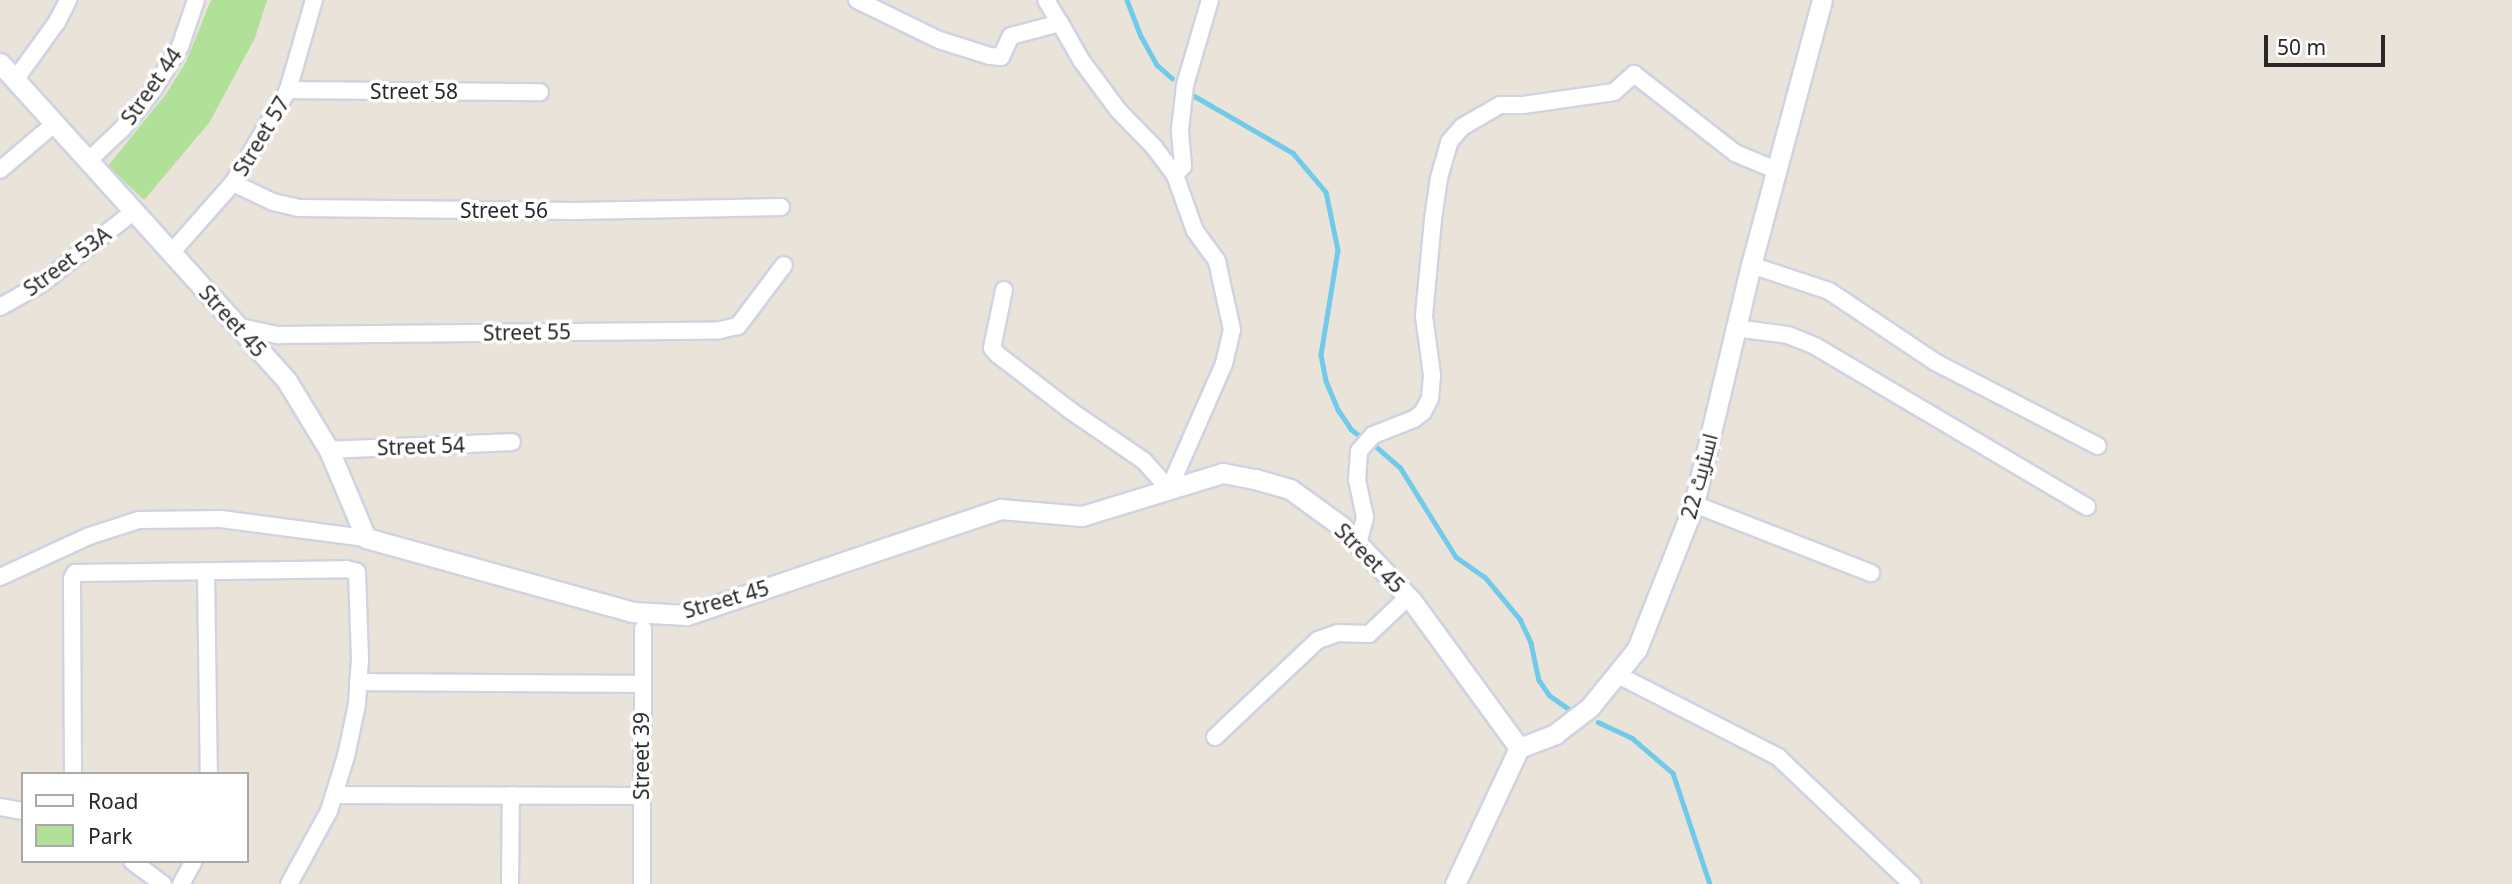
<!DOCTYPE html>
<html>
<head>
<meta charset="utf-8">
<style>
  body { margin:0 }
  #map { position:relative; width:2512px; height:884px; overflow:hidden; background:#eae3da; font-family:"Noto Sans",Cairo,sans-serif }
  div>[style] { position:absolute }
  .green>* { inset:0; background:#b1e098 }
  .stream>* { height:4.5px; margin:-2.25px; padding:0 2.25px; transform-origin:2.25px; border-radius:2.25px; background:#70caea }
  .roads { filter:drop-shadow(2px 0 #d0d3e1) drop-shadow(-2px 0 #d0d3e1) drop-shadow(0 2px #d0d3e1) drop-shadow(0 -2px #d0d3e1) }
  .minor>* { height:16px; margin:-8px; padding:0 8px; transform-origin:8px; border-radius:8px; background:#fff }
  .tertiary>* { height:19px; margin:-9.5px; padding:0 9.5px; transform-origin:9.5px; border-radius:9.5px; background:#fff }
  span { translate:-50% -50%; white-space:nowrap; text-align:center; line-height:1.15; -webkit-text-stroke:7px #fff; paint-order:stroke }
  .street-label { font-size:21px; color:#282828 }
  .legend { position:absolute; left:21px; top:772px; width:228px; height:91px; box-sizing:border-box; background:#fff; border:2px solid #a9a9a9; margin:0; padding:9px 12px; list-style:none; font-size:21px; color:#282828 }
  .legend li { display:flex; align-items:center; gap:14px; height:35px }
  .legend b { width:35px; border:2px solid #a9a9a9 }
  .scale { position:absolute; left:2264px; top:35px; width:121px; height:32px; box-sizing:border-box; border:4px solid #282828; border-top:0; padding-left:9px; font-size:21px; line-height:24px; white-space:nowrap; color:#282828; -webkit-text-stroke:5px #fff; paint-order:stroke }
</style>
</head>
<body>
<div id="map">
  <div class="green">
    <div style="clip-path:polygon(211px 0,267px 0,255px 38px,209px 123px,144px 200px,108px 166px,166px 94px,186px 62px)"></div>
  </div>
  <div class="stream">
    <div style="left:1127px;top:0;width:39px;rotate:69deg"></div>
    <div style="left:1141px;top:36px;width:33px;rotate:61deg"></div>
    <div style="left:1157px;top:65px;width:20px;rotate:41deg"></div>
    <div style="left:1191px;top:94px;width:118px;rotate:30deg"></div>
    <div style="left:1293px;top:153px;width:51px;rotate:49.8deg"></div>
    <div style="left:1326px;top:192px;width:59px;rotate:78.3deg"></div>
    <div style="left:1338px;top:250px;width:106px;rotate:99.2deg"></div>
    <div style="left:1321px;top:355px;width:26px;rotate:79deg"></div>
    <div style="left:1326px;top:381px;width:33px;rotate:67deg"></div>
    <div style="left:1339px;top:411px;width:22px;rotate:56deg"></div>
    <div style="left:1351px;top:429px;width:16px;rotate:38deg"></div>
    <div style="left:1372px;top:443px;width:37px;rotate:41deg"></div>
    <div style="left:1400px;top:467px;width:106px;rotate:58.1deg"></div>
    <div style="left:1456px;top:557px;width:35px;rotate:35deg"></div>
    <div style="left:1485px;top:577px;width:55px;rotate:50.2deg"></div>
    <div style="left:1520px;top:619px;width:26px;rotate:65deg"></div>
    <div style="left:1531px;top:643px;width:38px;rotate:78deg"></div>
    <div style="left:1539px;top:680px;width:18px;rotate:56deg"></div>
    <div style="left:1549px;top:695px;width:29px;rotate:35deg"></div>
    <div style="left:1598px;top:722px;width:38px;rotate:25deg"></div>
    <div style="left:1632px;top:738px;width:54px;rotate:40.5deg"></div>
    <div style="left:1673px;top:773px;width:117px;rotate:71.6deg"></div>
  </div>
  <div class="roads">
    <div class="minor">
      <div style="left:857px;top:0;width:91px;rotate:26deg"></div>
      <div style="left:939px;top:40px;width:53px;rotate:17.4deg"></div>
      <div style="left:990px;top:56px;width:11px;rotate:5deg"></div>
      <div style="left:1001px;top:57px;width:23px;rotate:-65deg"></div>
      <div style="left:1011px;top:36px;width:51px;rotate:-14.9deg"></div>
      <div style="left:1060px;top:23px;width:43px;rotate:60.4deg"></div>
      <div style="left:1081px;top:60px;width:62px;rotate:53.5deg"></div>
      <div style="left:1118px;top:110px;width:52px;rotate:45.8deg"></div>
      <div style="left:1154px;top:147px;width:35px;rotate:53deg"></div>
      <div style="left:1175px;top:175px;width:12px;rotate:-48deg"></div>
      <div style="left:1183px;top:166px;width:37px;rotate:-95deg"></div>
      <div style="left:1180px;top:129px;width:44px;rotate:-83.5deg"></div>
      <div style="left:1185px;top:85px;width:89px;rotate:-73.6deg"></div>
      <div style="left:1046px;top:0;width:27px;rotate:59deg"></div>
      <div style="left:15px;top:80px;width:72px;rotate:-54.1deg"></div>
      <div style="left:57px;top:22px;width:25px;rotate:-63deg"></div>
      <div style="left:288px;top:90px;width:252px;rotate:0.5deg"></div>
      <div style="left:88px;top:161px;width:47px;rotate:-43.3deg"></div>
      <div style="left:122px;top:129px;width:50px;rotate:-51.5deg"></div>
      <div style="left:153px;top:90px;width:51px;rotate:-57.9deg"></div>
      <div style="left:180px;top:47px;width:50px;rotate:-71.2deg"></div>
      <div style="left:0;top:170px;width:71px;rotate:-40.4deg"></div>
      <div style="left:233px;top:183px;width:44px;rotate:25.4deg"></div>
      <div style="left:273px;top:202px;width:26px;rotate:13deg"></div>
      <div style="left:298px;top:208px;width:277px;rotate:0.6deg"></div>
      <div style="left:575px;top:211px;width:206px;rotate:-1.1deg"></div>
      <div style="left:171px;top:253px;width:94px;rotate:-48.5deg"></div>
      <div style="left:233px;top:183px;width:108px;rotate:-59.4deg"></div>
      <div style="left:288px;top:90px;width:94px;rotate:-73.9deg"></div>
      <div style="left:1751px;top:265px;width:82px;rotate:18.4deg"></div>
      <div style="left:1829px;top:291px;width:128px;rotate:33.8deg"></div>
      <div style="left:1935px;top:362px;width:183px;rotate:27.3deg"></div>
      <div style="left:1004px;top:290px;width:59px;rotate:101.7deg"></div>
      <div style="left:992px;top:348px;width:8px;rotate:50deg"></div>
      <div style="left:997px;top:354px;width:93px;rotate:37.6deg"></div>
      <div style="left:1071px;top:411px;width:88px;rotate:34.4deg"></div>
      <div style="left:1144px;top:461px;width:38px;rotate:48deg"></div>
      <div style="left:1169px;top:489px;width:137px;rotate:-66.3deg"></div>
      <div style="left:1224px;top:364px;width:35px;rotate:-77deg"></div>
      <div style="left:1232px;top:330px;width:71px;rotate:-102.3deg"></div>
      <div style="left:1217px;top:261px;width:37px;rotate:-126deg"></div>
      <div style="left:1195px;top:231px;width:59px;rotate:-109.7deg"></div>
      <div style="left:0;top:307px;width:47px;rotate:-29.3deg"></div>
      <div style="left:41px;top:284px;width:117px;rotate:-38deg"></div>
      <div style="left:240px;top:327px;width:40px;rotate:12deg"></div>
      <div style="left:279px;top:335px;width:441px;rotate:-0.6deg"></div>
      <div style="left:720px;top:330px;width:18px;rotate:-13deg"></div>
      <div style="left:738px;top:326px;width:76px;rotate:-53deg"></div>
      <div style="left:1735px;top:328px;width:53px;rotate:7.5deg"></div>
      <div style="left:1788px;top:335px;width:29px;rotate:22deg"></div>
      <div style="left:1815px;top:346px;width:316px;rotate:30.6deg"></div>
      <div style="left:329px;top:450px;width:183px;rotate:-2.5deg"></div>
      <div style="left:1694px;top:504px;width:190px;rotate:21.3deg"></div>
      <div style="left:1358px;top:544px;width:28px;rotate:-75deg"></div>
      <div style="left:1365px;top:517px;width:38px;rotate:-102deg"></div>
      <div style="left:1357px;top:480px;width:29px;rotate:-86deg"></div>
      <div style="left:1359px;top:451px;width:21px;rotate:-49deg"></div>
      <div style="left:1373px;top:435px;width:44px;rotate:-21.3deg"></div>
      <div style="left:1414px;top:419px;width:11px;rotate:-38deg"></div>
      <div style="left:1423px;top:412px;width:16px;rotate:-63deg"></div>
      <div style="left:1430px;top:398px;width:23px;rotate:-85deg"></div>
      <div style="left:1432px;top:375px;width:60px;rotate:-97.7deg"></div>
      <div style="left:1424px;top:316px;width:97px;rotate:-84.7deg"></div>
      <div style="left:1433px;top:219px;width:41px;rotate:-81.7deg"></div>
      <div style="left:1439px;top:178px;width:37px;rotate:-74deg"></div>
      <div style="left:1449px;top:142px;width:20px;rotate:-49deg"></div>
      <div style="left:1462px;top:127px;width:44px;rotate:-30.1deg"></div>
      <div style="left:1500px;top:105px;width:23px"></div>
      <div style="left:1523px;top:105px;width:92px;rotate:-8.1deg"></div>
      <div style="left:1614px;top:92px;width:27px;rotate:-42deg"></div>
      <div style="left:1634px;top:74px;width:128px;rotate:38deg"></div>
      <div style="left:1735px;top:153px;width:47px;rotate:22.7deg"></div>
      <div style="left:206px;top:571px;width:203px;rotate:89.2deg"></div>
      <div style="left:0;top:577px;width:98px;rotate:-24.7deg"></div>
      <div style="left:89px;top:536px;width:52px;rotate:-17.7deg"></div>
      <div style="left:139px;top:520px;width:82px;rotate:-0.7deg"></div>
      <div style="left:221px;top:519px;width:146px;rotate:7.5deg"></div>
      <div style="left:1618px;top:675px;width:180px;rotate:27.1deg"></div>
      <div style="left:1778px;top:757px;width:185px;rotate:43.5deg"></div>
      <div style="left:358px;top:682px;width:284px;rotate:0.4deg"></div>
      <div style="left:1215px;top:737px;width:141px;rotate:-43.3deg"></div>
      <div style="left:1318px;top:640px;width:21px;rotate:-19deg"></div>
      <div style="left:1338px;top:633px;width:31px;rotate:2deg"></div>
      <div style="left:1369px;top:634px;width:54px;rotate:-43.5deg"></div>
      <div style="left:73px;top:774px;width:195px;rotate:-90.3deg"></div>
      <div style="left:72px;top:579px;width:7px;rotate:-63deg"></div>
      <div style="left:75px;top:573px;width:271px;rotate:-0.8deg"></div>
      <div style="left:346px;top:569px;width:11px;rotate:15deg"></div>
      <div style="left:357px;top:572px;width:87px;rotate:88deg"></div>
      <div style="left:360px;top:659px;width:45px;rotate:93.8deg"></div>
      <div style="left:357px;top:704px;width:53px;rotate:101.9deg"></div>
      <div style="left:346px;top:756px;width:58px;rotate:107.2deg"></div>
      <div style="left:329px;top:811px;width:83px;rotate:118.7deg"></div>
      <div style="left:334px;top:795px;width:307px;rotate:0.2deg"></div>
      <div style="left:0;top:807px;width:23px;rotate:10deg"></div>
      <div style="left:132px;top:861px;width:39px;rotate:37deg"></div>
      <div style="left:181px;top:884px;width:26px;rotate:-61deg"></div>
      <div style="left:510px;top:884px;width:89px;rotate:-89.4deg"></div>
      <div style="left:642px;top:884px;width:255px;rotate:-89.8deg"></div>
    </div>
    <div class="tertiary">
      <div style="left:0;top:63px;width:428px;rotate:47.9deg"></div>
      <div style="left:287px;top:381px;width:81px;rotate:58.7deg"></div>
      <div style="left:329px;top:450px;width:95px;rotate:67.2deg"></div>
      <div style="left:366px;top:538px;width:276px;rotate:15.5deg"></div>
      <div style="left:632px;top:612px;width:55px;rotate:3.1deg"></div>
      <div style="left:687px;top:615px;width:331px;rotate:-18.7deg"></div>
      <div style="left:1001px;top:509px;width:81px;rotate:4.9deg"></div>
      <div style="left:1082px;top:516px;width:147px;rotate:-17deg"></div>
      <div style="left:1223px;top:473px;width:33px;rotate:11deg"></div>
      <div style="left:1255px;top:479px;width:36px;rotate:16deg"></div>
      <div style="left:1290px;top:489px;width:63px;rotate:36deg"></div>
      <div style="left:1341px;top:526px;width:103px;rotate:46.6deg"></div>
      <div style="left:1412px;top:601px;width:182px;rotate:53.9deg"></div>
      <div style="left:1455px;top:884px;width:150px;rotate:-64.8deg"></div>
      <div style="left:1519px;top:748px;width:39px;rotate:-21deg"></div>
      <div style="left:1555px;top:734px;width:44px;rotate:-37.6deg"></div>
      <div style="left:1590px;top:707px;width:75px;rotate:-51deg"></div>
      <div style="left:1637px;top:649px;width:156px;rotate:-68.5deg"></div>
      <div style="left:1694px;top:504px;width:246px;rotate:-76.6deg"></div>
      <div style="left:1751px;top:265px;width:274px;rotate:-75deg"></div>
    </div>
  </div>
  <div class="street-label">
    <span style="left:151px;top:86px;rotate:-55deg">Street 44</span>
    <span style="left:414px;top:91px">Street 58</span>
    <span style="left:261px;top:136px;rotate:-59deg">Street 57</span>
    <span style="left:504px;top:210px">Street 56</span>
    <span style="left:67px;top:261px;rotate:-36deg">Street 53A</span>
    <span style="left:233px;top:321px;rotate:48deg">Street 45</span>
    <span style="left:527px;top:332px;rotate:-1deg">Street 55</span>
    <span style="left:421px;top:446px;rotate:-2deg">Street 54</span>
    <span style="left:1699px;top:476px;rotate:-75deg">اسٹریٹ 22</span>
    <span style="left:1370px;top:558px;rotate:45deg">Street 45</span>
    <span style="left:726px;top:599px;rotate:-16deg">Street 45</span>
    <span style="left:641px;top:756px;rotate:-90deg">Street 39</span>
  </div>
  <ul class="legend">
  <li><b style="height:9px;background:#fff"></b>Road</li>
  <li><b style="height:19px;background:#b1e098"></b>Park</li>
  </ul>
  <div class="scale">50 m</div>
</div>
</body>
</html>
